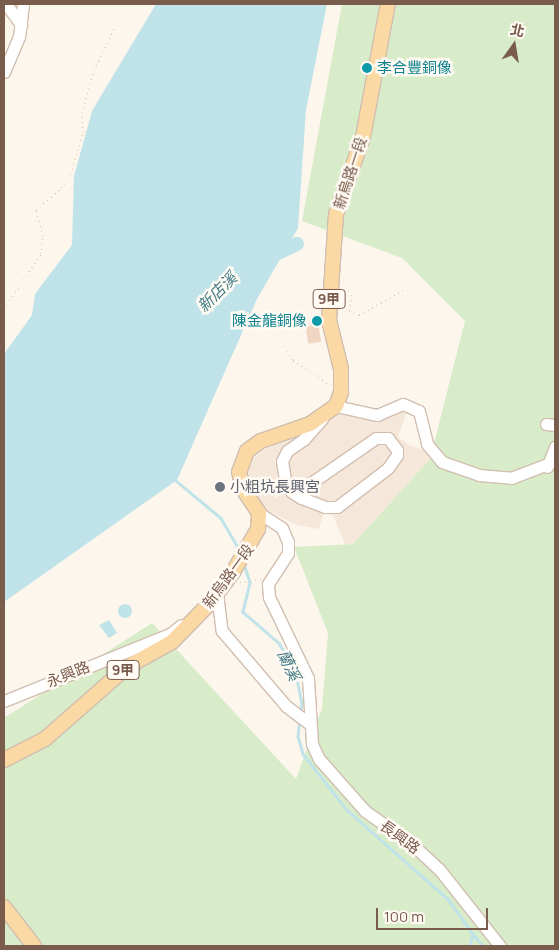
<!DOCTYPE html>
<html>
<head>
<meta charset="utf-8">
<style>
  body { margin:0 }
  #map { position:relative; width:559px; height:950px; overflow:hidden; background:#fdf6ec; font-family:Manrope,"Noto Sans TC",sans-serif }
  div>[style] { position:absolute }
  .residential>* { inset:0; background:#f5e8da }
  .green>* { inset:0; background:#d8ecc9 }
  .water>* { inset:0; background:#bfe3e8 }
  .round { border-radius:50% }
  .stream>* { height:2.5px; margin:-1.25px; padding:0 1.25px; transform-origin:1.25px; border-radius:1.25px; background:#bfe3e8 }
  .river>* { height:14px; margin:-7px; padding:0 7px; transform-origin:7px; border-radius:7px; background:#bfe3e8 }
  .building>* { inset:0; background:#f3d5c3; transform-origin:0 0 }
  .path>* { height:1px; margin-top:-0.5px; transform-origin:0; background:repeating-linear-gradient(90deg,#d9b8a5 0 1px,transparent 0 5px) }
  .roads { filter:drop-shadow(1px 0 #d1beb0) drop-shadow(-1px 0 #d1beb0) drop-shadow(0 1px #d1beb0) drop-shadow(0 -1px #d1beb0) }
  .minor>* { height:11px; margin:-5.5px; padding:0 5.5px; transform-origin:5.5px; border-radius:5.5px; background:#fff }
  .major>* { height:14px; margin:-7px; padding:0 7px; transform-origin:7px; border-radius:7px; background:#fbd9a5 }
  .dots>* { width:14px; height:14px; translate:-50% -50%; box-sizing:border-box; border:2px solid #fffaf3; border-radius:50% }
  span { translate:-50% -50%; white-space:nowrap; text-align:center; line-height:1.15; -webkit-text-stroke:5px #fffaf3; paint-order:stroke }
  .shield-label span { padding:1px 4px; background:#fffaf3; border:1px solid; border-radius:4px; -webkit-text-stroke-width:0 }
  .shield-label { font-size:14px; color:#7a5c4d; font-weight:700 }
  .culture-label { font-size:15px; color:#0d838f }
  .left { translate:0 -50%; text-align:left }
  .right { translate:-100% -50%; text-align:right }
  .street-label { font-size:15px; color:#7a5c4d }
  .worship-label { font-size:15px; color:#5b616d }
  .water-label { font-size:16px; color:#437c86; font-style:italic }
  .frame { position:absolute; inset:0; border:5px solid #7a5c4d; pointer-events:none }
  .north { position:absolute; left:489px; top:20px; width:50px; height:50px; -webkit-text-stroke:4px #fffaf3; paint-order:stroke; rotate:13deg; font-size:14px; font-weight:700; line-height:20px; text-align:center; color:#7a5c4d }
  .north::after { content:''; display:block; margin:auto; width:18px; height:22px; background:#7a5c4d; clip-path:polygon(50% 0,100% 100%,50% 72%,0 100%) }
  .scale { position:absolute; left:376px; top:908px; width:112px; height:22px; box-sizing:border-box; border:2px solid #7a5c4d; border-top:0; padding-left:6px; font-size:15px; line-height:18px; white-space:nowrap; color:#7a5c4d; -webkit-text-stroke:4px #fffaf3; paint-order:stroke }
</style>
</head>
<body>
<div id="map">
  <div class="residential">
    <div style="clip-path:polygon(401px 409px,406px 414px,398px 437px,409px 445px,425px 451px,430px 459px,353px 544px,345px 544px,333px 515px,323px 514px,319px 529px,297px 525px,264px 509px,249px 490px,246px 464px,267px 448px,322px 429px,337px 411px)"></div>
  </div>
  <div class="green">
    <div style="clip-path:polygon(342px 4px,555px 4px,555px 946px,4px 946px,4px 718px,152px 623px,296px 779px,322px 708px,328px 633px,294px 547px,353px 544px,430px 459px,465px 321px,402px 258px,302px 221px)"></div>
  </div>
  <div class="water">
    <div style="clip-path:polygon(156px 4px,327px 4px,306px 110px,298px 228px,257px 299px,177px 480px,4px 602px,4px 354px,32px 315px,35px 294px,72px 245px,74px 176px,92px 111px)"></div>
    <div class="round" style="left:118px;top:604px;width:14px;height:14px"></div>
    <div style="clip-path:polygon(109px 620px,117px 633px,109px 638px,99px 625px)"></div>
  </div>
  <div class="stream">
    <div style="left:174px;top:479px;width:61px;rotate:39.7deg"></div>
    <div style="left:221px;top:518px;width:38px;rotate:60deg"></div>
    <div style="left:244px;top:564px;width:20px;rotate:72deg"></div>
    <div style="left:250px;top:583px;width:30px;rotate:104deg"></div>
    <div style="left:243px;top:612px;width:48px;rotate:40.7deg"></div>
    <div style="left:279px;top:643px;width:31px;rotate:59deg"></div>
    <div style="left:295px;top:670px;width:33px;rotate:78deg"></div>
    <div style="left:302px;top:702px;width:10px;rotate:96deg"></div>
    <div style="left:300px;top:720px;width:16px;rotate:97deg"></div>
    <div style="left:298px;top:736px;width:19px;rotate:74deg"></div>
    <div style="left:303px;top:754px;width:71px;rotate:51.8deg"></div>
    <div style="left:347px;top:810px;width:135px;rotate:41.4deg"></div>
    <div style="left:448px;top:899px;width:43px;rotate:54.5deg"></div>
    <div style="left:473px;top:934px;width:12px;rotate:104deg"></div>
    <div style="left:473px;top:934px;width:16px;rotate:50deg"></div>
  </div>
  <div class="river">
    <div style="left:270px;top:257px;width:30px;rotate:-26deg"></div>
  </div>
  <div class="building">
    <div style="left:318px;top:322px;width:20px;height:13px;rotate:81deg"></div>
  </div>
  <div class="path">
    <div style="left:343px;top:282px;width:16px;rotate:55deg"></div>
    <div style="left:352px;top:295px;width:15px;rotate:101deg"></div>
    <div style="left:349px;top:310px;width:11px;rotate:27deg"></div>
    <div style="left:359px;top:315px;width:55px;rotate:-29.4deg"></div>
    <div style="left:4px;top:309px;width:66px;rotate:-56.1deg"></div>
    <div style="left:41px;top:254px;width:18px;rotate:-84deg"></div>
    <div style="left:43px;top:236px;width:27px;rotate:-105deg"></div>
    <div style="left:36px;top:210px;width:33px;rotate:-41deg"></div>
    <div style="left:61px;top:188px;width:17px;rotate:-54deg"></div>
    <div style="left:71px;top:174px;width:44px;rotate:-74.1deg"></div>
    <div style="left:83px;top:132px;width:19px;rotate:-93deg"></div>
    <div style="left:82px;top:113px;width:45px;rotate:-74.4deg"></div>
    <div style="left:94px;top:70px;width:50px;rotate:-63.9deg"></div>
    <div style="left:281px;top:342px;width:22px;rotate:56deg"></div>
    <div style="left:293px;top:360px;width:45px;rotate:34deg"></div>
    <div style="left:240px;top:582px;width:21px;rotate:-8deg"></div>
  </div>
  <div class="roads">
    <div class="minor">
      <div style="left:6px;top:4px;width:26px;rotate:54deg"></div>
      <div style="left:4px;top:72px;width:38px;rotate:-67deg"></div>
      <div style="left:19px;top:37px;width:33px;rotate:-83deg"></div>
      <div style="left:336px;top:406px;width:42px;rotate:12.4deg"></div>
      <div style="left:377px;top:415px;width:28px;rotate:-23deg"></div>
      <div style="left:403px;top:404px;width:17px;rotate:24deg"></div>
      <div style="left:419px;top:411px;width:34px;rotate:76deg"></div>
      <div style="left:427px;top:444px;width:23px;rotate:50deg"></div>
      <div style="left:442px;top:462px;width:39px;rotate:19deg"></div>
      <div style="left:479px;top:475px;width:32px;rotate:5deg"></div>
      <div style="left:511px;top:478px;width:47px;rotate:-21.1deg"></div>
      <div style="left:546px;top:424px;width:9px;rotate:6deg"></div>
      <div style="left:547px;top:467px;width:22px;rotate:-68deg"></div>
      <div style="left:295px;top:494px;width:98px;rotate:-34.7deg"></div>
      <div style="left:376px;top:438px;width:12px"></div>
      <div style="left:388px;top:438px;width:15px;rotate:53deg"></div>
      <div style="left:397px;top:450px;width:5px;rotate:90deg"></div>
      <div style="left:397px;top:455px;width:16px;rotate:125deg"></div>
      <div style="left:388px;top:468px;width:64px;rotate:142.6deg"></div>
      <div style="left:337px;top:507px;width:12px;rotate:180deg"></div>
      <div style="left:325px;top:507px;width:26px;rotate:-159deg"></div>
      <div style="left:301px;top:498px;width:11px;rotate:-146deg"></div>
      <div style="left:292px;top:492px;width:8px;rotate:-135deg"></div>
      <div style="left:286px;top:486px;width:25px;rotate:-99deg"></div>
      <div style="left:282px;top:461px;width:11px;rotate:-63deg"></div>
      <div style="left:287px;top:451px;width:21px;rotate:-35deg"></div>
      <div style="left:304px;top:439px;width:27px;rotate:-48deg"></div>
      <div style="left:259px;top:513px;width:27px;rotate:33deg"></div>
      <div style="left:282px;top:528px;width:15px;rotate:67deg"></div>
      <div style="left:288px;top:542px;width:11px;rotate:90deg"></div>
      <div style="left:288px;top:553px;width:37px;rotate:123deg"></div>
      <div style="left:268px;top:584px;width:13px;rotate:86deg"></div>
      <div style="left:269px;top:597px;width:90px;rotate:64.3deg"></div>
      <div style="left:308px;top:678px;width:66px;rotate:86.5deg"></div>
      <div style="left:312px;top:744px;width:17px;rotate:65deg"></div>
      <div style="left:319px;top:759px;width:69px;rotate:48.5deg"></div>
      <div style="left:365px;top:811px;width:59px;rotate:35.3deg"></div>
      <div style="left:413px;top:845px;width:35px;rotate:43deg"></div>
      <div style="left:439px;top:869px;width:98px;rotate:51.6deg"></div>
      <div style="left:217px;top:593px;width:38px;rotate:83deg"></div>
      <div style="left:222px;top:631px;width:99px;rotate:49.5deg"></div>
      <div style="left:286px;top:706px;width:30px;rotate:37deg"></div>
      <div style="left:4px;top:701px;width:179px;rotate:-22deg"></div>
      <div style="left:170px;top:634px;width:14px;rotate:-39deg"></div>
    </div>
    <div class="major">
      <div style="left:4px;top:760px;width:46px;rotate:-27.1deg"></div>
      <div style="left:45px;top:739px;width:109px;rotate:-41.3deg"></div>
      <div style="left:127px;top:667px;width:51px;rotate:-29.1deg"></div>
      <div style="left:172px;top:642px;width:53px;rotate:-45.8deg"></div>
      <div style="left:209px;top:604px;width:40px;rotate:-53deg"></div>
      <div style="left:233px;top:572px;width:50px;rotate:-59.8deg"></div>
      <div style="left:258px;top:529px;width:16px;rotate:-86deg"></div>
      <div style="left:259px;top:513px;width:29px;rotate:-124deg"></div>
      <div style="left:243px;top:489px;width:17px;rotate:-103deg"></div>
      <div style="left:239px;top:472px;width:22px;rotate:-69deg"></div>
      <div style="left:247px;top:451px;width:17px;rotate:-36deg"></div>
      <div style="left:261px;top:441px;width:52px;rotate:-19.1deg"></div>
      <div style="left:310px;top:424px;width:32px;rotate:-35deg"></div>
      <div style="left:336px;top:406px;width:15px;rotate:-70deg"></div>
      <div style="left:341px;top:392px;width:23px;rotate:-90deg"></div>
      <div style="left:341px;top:369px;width:50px;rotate:-103.8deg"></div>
      <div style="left:329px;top:320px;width:106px;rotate:-86.2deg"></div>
      <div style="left:336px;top:214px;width:82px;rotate:-70.7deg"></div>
      <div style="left:363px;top:137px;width:135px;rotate:-79.4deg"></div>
      <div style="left:4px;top:907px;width:49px;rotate:52.4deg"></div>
    </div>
  </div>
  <div class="dots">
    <div style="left:367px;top:68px;background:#0f9aa8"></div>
    <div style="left:317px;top:321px;background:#0f9aa8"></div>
    <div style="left:220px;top:487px;background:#6b7280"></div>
  </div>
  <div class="shield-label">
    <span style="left:329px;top:299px">9甲</span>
    <span style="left:123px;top:670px">9甲</span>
  </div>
  <div class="culture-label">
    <span class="left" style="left:377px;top:68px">李合豐銅像</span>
    <span class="right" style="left:307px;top:321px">陳金龍銅像</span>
  </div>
  <div class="street-label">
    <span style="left:350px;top:173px;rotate:-72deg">新烏路一段</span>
    <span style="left:228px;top:576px;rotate:-54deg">新烏路一段</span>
    <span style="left:68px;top:674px;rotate:-22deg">永興路</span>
    <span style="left:400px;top:837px;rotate:36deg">長興路</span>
  </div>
  <div class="worship-label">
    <span class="left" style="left:230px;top:487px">小粗坑長興宮</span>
  </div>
  <div class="water-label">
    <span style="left:217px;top:292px;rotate:-45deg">新店溪</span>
    <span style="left:289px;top:665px;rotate:65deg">蘭溪</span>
  </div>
  <div class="frame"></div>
  <div class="north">北</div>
  <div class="scale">100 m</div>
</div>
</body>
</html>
